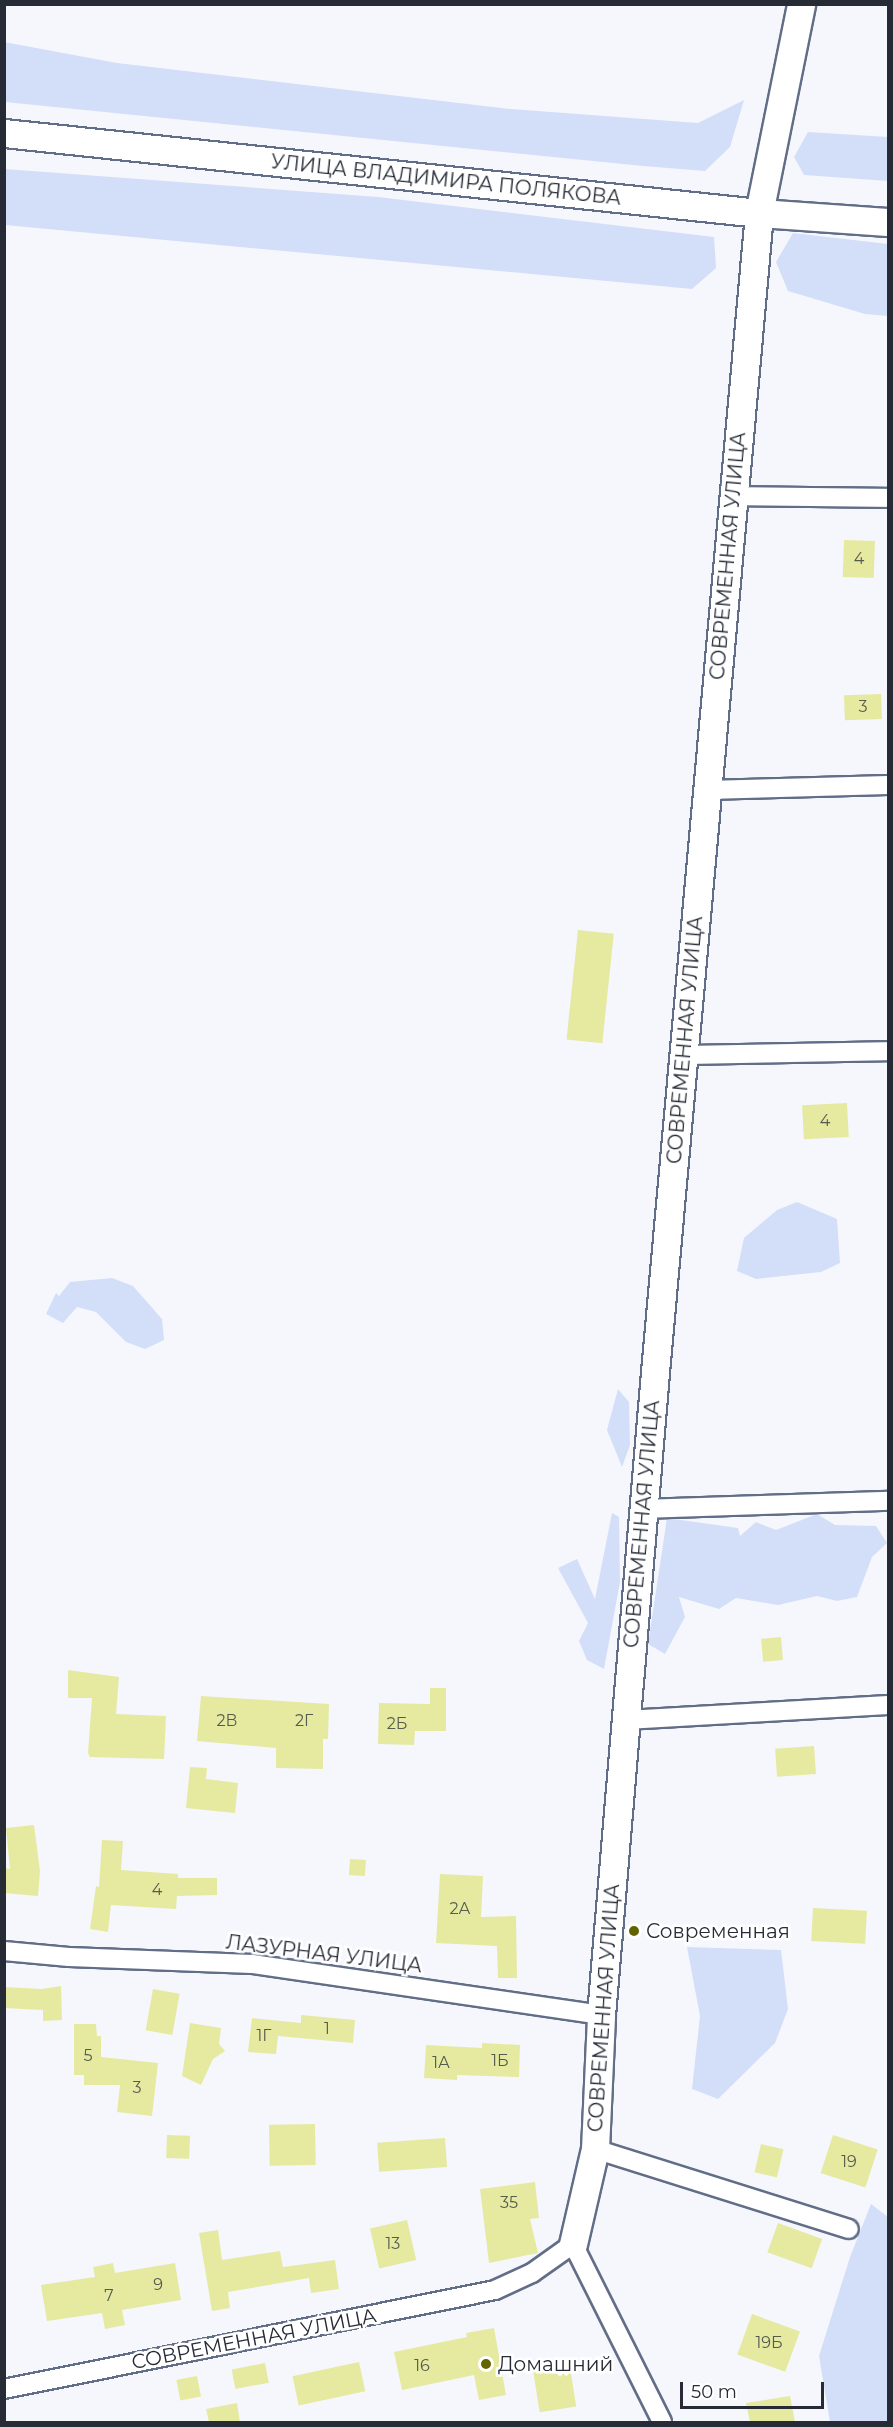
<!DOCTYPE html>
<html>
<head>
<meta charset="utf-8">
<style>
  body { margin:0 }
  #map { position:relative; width:893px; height:2427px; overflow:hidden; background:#f5f7fd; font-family:Montserrat,sans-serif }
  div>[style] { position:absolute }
  .green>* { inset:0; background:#d3dff8 }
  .building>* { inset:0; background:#e5eaa0; transform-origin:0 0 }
  .roads { filter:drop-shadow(2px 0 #626e87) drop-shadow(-2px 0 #626e87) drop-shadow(0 2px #626e87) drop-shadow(0 -2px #626e87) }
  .street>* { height:18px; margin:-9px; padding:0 9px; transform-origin:9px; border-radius:9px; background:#fff }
  .secondary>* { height:27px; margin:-13.5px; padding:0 13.5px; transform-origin:13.5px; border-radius:13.5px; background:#fff }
  .dots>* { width:16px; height:16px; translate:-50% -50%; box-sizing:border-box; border:3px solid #fff; border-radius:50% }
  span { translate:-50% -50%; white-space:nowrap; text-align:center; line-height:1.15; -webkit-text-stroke:5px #fff; paint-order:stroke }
  .number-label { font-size:16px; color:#565b50 }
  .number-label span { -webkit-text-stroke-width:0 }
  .street-label { font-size:20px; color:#262b36 }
  .poi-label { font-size:20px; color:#262b36 }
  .left { translate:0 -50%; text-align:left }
  .frame { position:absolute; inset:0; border:6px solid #262b36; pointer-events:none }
  .scale { position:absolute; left:680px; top:2382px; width:144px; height:27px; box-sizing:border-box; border:3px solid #262b36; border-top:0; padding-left:8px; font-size:18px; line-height:21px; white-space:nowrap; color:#262b36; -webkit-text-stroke:4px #fff; paint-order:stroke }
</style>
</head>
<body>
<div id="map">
  <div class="green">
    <div style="clip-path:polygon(4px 42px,117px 63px,511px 109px,698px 123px,744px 100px,730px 147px,705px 171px,643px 166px,5px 102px)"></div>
    <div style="clip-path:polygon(808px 132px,888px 137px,888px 181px,804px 175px,794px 157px)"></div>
    <div style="clip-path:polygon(5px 169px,378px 197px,714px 237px,716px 268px,692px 289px,5px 225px)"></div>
    <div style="clip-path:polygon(793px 233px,888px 244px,888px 316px,865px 314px,788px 291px,776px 262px)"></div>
    <div style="clip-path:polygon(797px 1202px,837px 1219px,840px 1263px,821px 1272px,756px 1279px,737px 1271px,744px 1238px,777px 1210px)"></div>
    <div style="clip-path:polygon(112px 1278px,133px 1286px,162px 1319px,164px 1340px,145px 1349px,126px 1342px,96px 1312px,77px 1307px,63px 1323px,46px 1314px,56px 1293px,59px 1296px,70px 1282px)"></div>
    <div style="clip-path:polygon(618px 1389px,629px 1402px,630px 1445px,622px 1467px,607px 1430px)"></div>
    <div style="clip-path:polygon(612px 1513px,619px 1517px,620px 1582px,604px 1669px,587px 1660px,579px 1641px,588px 1623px,558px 1568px,577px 1559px,595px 1599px)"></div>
    <div style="clip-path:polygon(817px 1514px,835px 1525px,876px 1526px,887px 1543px,872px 1557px,857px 1597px,837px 1601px,817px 1596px,778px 1605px,736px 1598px,719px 1609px,679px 1597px,685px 1617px,665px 1654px,648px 1644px,667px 1518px,738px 1528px,740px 1536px,756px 1522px,776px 1530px)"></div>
    <div style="clip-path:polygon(687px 1947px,781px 1950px,788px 2009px,775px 2043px,718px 2099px,692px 2089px,700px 2016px)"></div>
    <div style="clip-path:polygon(871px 2204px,888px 2217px,888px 2422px,830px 2422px,819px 2356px,850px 2257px)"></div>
  </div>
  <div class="building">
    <div style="left:844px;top:540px;width:31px;height:37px;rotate:2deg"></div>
    <div style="left:881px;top:694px;width:25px;height:37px;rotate:88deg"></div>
    <div style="left:578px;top:930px;width:36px;height:110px;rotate:6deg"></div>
    <div style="left:847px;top:1103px;width:34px;height:45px;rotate:87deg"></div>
    <div style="left:781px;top:1637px;width:23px;height:20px;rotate:85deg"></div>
    <div style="clip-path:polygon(68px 1670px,119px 1677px,116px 1714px,166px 1716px,164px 1759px,90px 1757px,88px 1753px,92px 1698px,68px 1698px)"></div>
    <div style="clip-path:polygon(430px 1688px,446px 1688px,446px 1731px,415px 1731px,414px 1745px,378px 1744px,379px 1703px,430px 1704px)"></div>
    <div style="clip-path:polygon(201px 1696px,329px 1704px,328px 1739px,323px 1739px,323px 1769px,276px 1768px,276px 1748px,197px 1741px)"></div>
    <div style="left:814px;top:1746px;width:28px;height:39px;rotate:86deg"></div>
    <div style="clip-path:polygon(190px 1767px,207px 1768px,206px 1779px,238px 1783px,235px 1813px,186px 1808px)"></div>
    <div style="clip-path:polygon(34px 1825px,40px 1871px,38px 1896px,4px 1893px,5px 1868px,10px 1869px,6px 1828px)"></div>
    <div style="clip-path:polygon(102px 1840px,123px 1841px,121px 1870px,178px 1874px,178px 1878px,217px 1878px,217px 1895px,177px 1896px,176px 1909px,111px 1905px,108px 1932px,90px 1929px,96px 1886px,99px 1887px)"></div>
    <div style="left:350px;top:1859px;width:16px;height:16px;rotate:4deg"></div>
    <div style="clip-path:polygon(440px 1874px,483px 1876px,481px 1917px,516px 1916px,517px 1978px,498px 1978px,497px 1946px,436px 1943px)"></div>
    <div style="left:813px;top:1908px;width:54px;height:33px;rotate:3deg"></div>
    <div style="clip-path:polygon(61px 1986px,62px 2020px,43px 2021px,43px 2010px,4px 2008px,4px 1987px,42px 1989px)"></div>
    <div style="left:153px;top:1989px;width:27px;height:42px;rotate:10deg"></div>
    <div style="clip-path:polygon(301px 2015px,355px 2020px,353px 2043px,278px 2036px,276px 2054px,248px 2052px,252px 2018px,301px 2023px)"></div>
    <div style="clip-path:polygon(190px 2023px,221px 2028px,219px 2044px,225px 2051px,213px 2059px,201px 2085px,182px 2076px)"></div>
    <div style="clip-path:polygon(74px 2024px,96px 2024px,97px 2036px,101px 2036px,101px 2057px,158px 2063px,152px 2116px,117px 2112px,120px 2085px,84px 2085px,84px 2075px,74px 2075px)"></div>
    <div style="clip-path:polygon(482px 2043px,520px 2045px,519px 2077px,457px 2075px,457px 2080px,424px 2078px,426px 2045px,482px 2048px)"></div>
    <div style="left:315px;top:2124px;width:41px;height:46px;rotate:89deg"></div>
    <div style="left:167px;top:2135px;width:23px;height:23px;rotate:2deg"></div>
    <div style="left:833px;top:2135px;width:47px;height:40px;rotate:18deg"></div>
    <div style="left:445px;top:2138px;width:29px;height:68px;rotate:86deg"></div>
    <div style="left:761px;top:2144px;width:23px;height:29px;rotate:13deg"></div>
    <div style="clip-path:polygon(535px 2182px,539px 2218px,530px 2219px,538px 2253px,489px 2263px,480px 2189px)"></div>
    <div style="left:407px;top:2220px;width:41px;height:38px;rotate:77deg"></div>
    <div style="left:778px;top:2223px;width:47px;height:31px;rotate:20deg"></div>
    <div style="clip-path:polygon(218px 2230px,222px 2260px,280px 2251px,283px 2267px,335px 2260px,339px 2289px,311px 2293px,309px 2278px,228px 2292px,230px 2308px,212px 2311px,199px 2233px)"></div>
    <div style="clip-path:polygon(113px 2263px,115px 2273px,175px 2263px,181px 2300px,122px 2310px,125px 2325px,105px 2329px,102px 2313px,47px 2321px,41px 2285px,95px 2277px,93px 2267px)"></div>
    <div style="left:752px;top:2314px;width:51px;height:43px;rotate:20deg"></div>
    <div style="clip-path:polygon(494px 2328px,506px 2395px,479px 2400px,474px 2375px,402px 2390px,394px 2352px,467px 2337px,466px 2333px)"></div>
    <div style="left:569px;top:2361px;width:46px;height:37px;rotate:81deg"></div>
    <div style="left:359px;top:2362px;width:30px;height:68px;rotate:78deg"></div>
    <div style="left:265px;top:2363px;width:20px;height:34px;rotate:79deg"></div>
    <div style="left:197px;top:2376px;width:21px;height:21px;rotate:79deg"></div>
    <div style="clip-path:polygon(790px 2396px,795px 2422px,750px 2422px,746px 2403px)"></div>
    <div style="clip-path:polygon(237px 2403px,240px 2422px,209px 2422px,206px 2409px)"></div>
  </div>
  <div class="roads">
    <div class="street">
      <div style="left:733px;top:496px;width:155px;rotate:0.7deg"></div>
      <div style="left:707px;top:790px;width:181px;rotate:-1.6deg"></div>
      <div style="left:683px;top:1055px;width:205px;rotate:-1.1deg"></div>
      <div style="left:643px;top:1509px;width:245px;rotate:-1.9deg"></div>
      <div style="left:626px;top:1720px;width:262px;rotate:-3.3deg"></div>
      <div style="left:4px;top:1951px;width:65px;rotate:5.3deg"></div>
      <div style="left:69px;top:1957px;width:183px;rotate:2.2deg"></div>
      <div style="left:252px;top:1964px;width:353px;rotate:8.3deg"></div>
      <div style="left:595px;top:2149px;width:266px;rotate:17.5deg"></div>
      <div style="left:4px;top:2389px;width:501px;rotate:-11.4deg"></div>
      <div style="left:495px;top:2290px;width:41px;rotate:-24.7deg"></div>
      <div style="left:532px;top:2273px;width:50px;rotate:-35.3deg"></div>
      <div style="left:573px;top:2244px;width:199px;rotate:63.4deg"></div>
    </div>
    <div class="secondary">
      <div style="left:4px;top:133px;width:759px;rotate:6.05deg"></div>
      <div style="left:759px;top:213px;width:129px;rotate:4deg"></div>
      <div style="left:573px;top:2244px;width:98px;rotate:-77deg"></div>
      <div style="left:595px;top:2149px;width:134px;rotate:-87.4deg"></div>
      <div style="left:601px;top:2015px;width:645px;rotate:-85.2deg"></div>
      <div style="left:655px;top:1372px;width:1164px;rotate:-84.87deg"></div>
      <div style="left:759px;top:213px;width:213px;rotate:-78.6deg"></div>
    </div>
  </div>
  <div class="dots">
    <div style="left:634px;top:1931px;background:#626400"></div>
    <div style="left:486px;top:2364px;background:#626400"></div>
  </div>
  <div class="number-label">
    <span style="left:859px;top:559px">4</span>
    <span style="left:863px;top:707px">3</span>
    <span style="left:825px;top:1121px">4</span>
    <span style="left:227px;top:1721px">2В</span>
    <span style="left:304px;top:1721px">2Г</span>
    <span style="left:397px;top:1724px">2Б</span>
    <span style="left:157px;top:1890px">4</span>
    <span style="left:460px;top:1909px">2А</span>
    <span style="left:327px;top:2029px">1</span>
    <span style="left:264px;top:2036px">1Г</span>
    <span style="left:88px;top:2056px">5</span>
    <span style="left:500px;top:2061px">1Б</span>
    <span style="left:441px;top:2063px">1А</span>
    <span style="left:137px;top:2088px">3</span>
    <span style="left:849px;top:2162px">19</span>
    <span style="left:509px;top:2203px">35</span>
    <span style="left:393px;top:2244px">13</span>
    <span style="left:158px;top:2285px">9</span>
    <span style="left:109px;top:2296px">7</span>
    <span style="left:769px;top:2343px">19Б</span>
    <span style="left:422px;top:2366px">16</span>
  </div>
  <div class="street-label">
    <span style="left:446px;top:180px;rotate:6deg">УЛИЦА ВЛАДИМИРА ПОЛЯКОВА</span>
    <span style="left:728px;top:556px;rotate:-85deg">СОВРЕМЕННАЯ УЛИЦА</span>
    <span style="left:685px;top:1040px;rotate:-85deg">СОВРЕМЕННАЯ УЛИЦА</span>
    <span style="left:642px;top:1524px;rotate:-85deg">СОВРЕМЕННАЯ УЛИЦА</span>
    <span style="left:324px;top:1954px;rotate:7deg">ЛАЗУРНАЯ УЛИЦА</span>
    <span style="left:604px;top:2008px;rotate:-86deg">СОВРЕМЕННАЯ УЛИЦА</span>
    <span style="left:254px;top:2339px;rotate:-11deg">СОВРЕМЕННАЯ УЛИЦА</span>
  </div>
  <div class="poi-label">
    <span class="left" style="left:646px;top:1931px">Современная</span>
    <span class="left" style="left:498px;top:2364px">Домашний</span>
  </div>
  <div class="frame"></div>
  <div class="scale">50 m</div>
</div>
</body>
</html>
